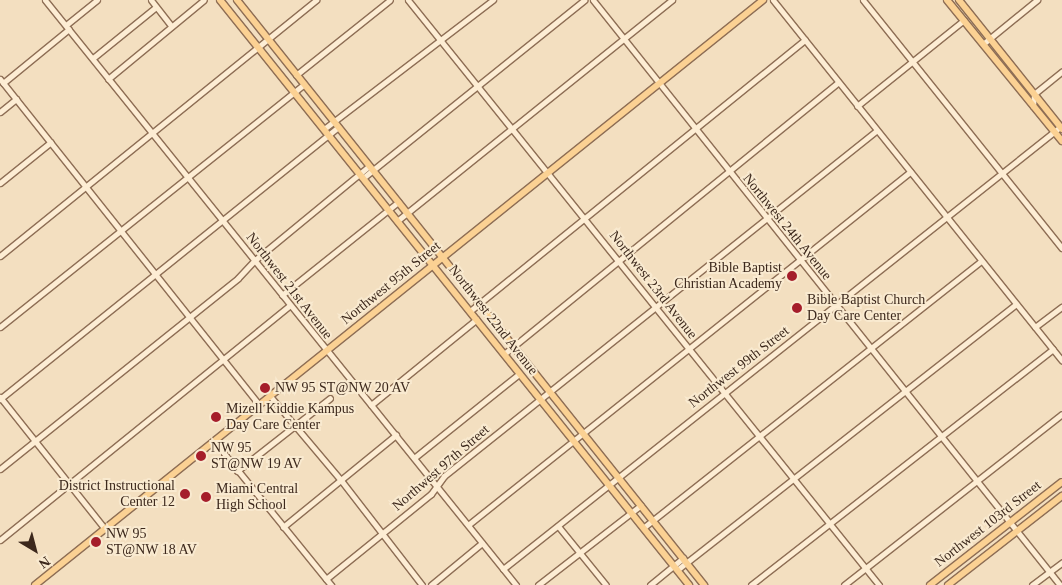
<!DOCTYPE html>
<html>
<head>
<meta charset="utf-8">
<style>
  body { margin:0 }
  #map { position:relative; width:1062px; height:585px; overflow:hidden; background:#f3dfc0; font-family:"Times New Roman",serif }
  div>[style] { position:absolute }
  .roads { filter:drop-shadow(1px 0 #8e6e55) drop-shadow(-1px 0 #8e6e55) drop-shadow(0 1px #8e6e55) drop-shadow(0 -1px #8e6e55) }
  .minor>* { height:5px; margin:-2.5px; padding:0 2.5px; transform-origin:2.5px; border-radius:2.5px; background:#fdedd4 }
  .major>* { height:6px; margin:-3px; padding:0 3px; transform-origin:3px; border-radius:3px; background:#fbd193 }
  .dots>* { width:14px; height:14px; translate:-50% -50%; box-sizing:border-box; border:2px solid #f9ead0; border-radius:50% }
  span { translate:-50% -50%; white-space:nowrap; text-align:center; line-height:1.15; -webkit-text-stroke:4px #f9ead0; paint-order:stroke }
  .street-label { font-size:14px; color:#3c281c }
  .poi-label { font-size:14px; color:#3c281c }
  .right { translate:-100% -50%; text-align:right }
  .left { translate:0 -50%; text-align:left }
  .north { position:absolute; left:10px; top:525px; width:50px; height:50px; -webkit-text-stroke:4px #f9ead0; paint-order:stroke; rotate:143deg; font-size:14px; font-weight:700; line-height:20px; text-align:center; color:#3c281c }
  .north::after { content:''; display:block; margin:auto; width:18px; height:22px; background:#3c281c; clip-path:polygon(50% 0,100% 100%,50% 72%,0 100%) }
</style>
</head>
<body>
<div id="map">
  <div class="roads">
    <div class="minor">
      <div style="left:45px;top:0;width:751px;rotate:51.16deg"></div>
      <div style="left:151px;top:0;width:33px;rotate:52deg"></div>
      <div style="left:408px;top:0;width:751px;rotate:51.16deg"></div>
      <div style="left:593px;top:0;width:749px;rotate:51.4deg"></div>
      <div style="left:773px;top:0;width:462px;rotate:51.3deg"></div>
      <div style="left:863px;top:0;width:318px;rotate:51.3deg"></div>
      <div style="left:66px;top:25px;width:40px;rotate:-39deg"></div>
      <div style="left:983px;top:44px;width:70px;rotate:-39.2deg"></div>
      <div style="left:93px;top:58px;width:81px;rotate:-39deg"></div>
      <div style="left:296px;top:75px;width:120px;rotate:-38.6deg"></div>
      <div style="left:0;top:79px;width:416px;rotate:51.5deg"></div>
      <div style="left:108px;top:79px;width:124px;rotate:-39.5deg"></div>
      <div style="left:3px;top:83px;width:85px;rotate:-39.3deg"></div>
      <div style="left:857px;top:106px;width:137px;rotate:-38.8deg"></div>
      <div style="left:1033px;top:106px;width:12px;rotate:-85deg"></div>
      <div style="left:1034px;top:94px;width:36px;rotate:-39deg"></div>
      <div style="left:0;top:112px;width:21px;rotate:-39deg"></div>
      <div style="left:324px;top:129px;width:213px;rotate:-37.4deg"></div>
      <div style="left:363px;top:178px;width:284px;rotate:-38.8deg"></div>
      <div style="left:0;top:183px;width:65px;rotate:-38.8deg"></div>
      <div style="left:397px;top:221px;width:353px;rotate:-38.8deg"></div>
      <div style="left:0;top:256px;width:407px;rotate:-39deg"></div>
      <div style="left:282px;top:295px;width:149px;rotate:-38.7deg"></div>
      <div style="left:470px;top:311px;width:431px;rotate:-39deg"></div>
      <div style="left:0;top:327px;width:389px;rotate:-38.6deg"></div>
      <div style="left:1035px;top:327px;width:34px;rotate:-37deg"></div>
      <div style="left:504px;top:354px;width:430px;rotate:-39.1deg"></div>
      <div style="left:270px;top:396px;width:109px;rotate:49.9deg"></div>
      <div style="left:340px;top:479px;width:134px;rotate:52.3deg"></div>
      <div style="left:0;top:397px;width:169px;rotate:51.5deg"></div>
      <div style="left:0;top:399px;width:434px;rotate:-38.8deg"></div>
      <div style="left:371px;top:405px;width:136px;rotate:-39.1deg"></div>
      <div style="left:214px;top:441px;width:186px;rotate:50.9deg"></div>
      <div style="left:414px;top:458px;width:134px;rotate:-38.7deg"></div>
      <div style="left:0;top:469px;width:305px;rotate:-38.7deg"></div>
      <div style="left:238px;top:278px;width:25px;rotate:-47deg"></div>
      <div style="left:255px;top:260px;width:148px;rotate:-39.5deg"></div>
      <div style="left:237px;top:471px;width:118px;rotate:-38.1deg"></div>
      <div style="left:468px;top:525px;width:566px;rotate:-38.61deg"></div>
      <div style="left:558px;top:526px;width:76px;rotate:50.9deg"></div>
      <div style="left:283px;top:527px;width:146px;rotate:-39.2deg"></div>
      <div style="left:643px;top:528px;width:431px;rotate:-38.3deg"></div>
      <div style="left:0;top:540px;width:373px;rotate:-39deg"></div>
      <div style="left:503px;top:569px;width:711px;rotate:-38.43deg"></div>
      <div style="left:677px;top:570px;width:431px;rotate:-38.1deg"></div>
      <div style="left:326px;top:579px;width:135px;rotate:-39deg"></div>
      <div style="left:431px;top:494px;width:22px;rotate:-54deg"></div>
      <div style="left:444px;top:476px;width:553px;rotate:-38.61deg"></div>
      <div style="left:431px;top:585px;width:66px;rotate:-39.5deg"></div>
      <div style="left:538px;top:585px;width:130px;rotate:-37.8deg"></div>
      <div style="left:650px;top:585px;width:43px;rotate:-39.3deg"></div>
      <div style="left:751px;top:585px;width:383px;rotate:-38deg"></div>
      <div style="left:844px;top:585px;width:277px;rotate:-38.1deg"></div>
      <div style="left:1032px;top:585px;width:38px;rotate:-37deg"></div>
    </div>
    <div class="major">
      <div style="left:220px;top:0;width:750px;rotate:51.28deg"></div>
      <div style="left:237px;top:0;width:749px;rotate:51.4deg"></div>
      <div style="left:947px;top:0;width:182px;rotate:50.8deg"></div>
      <div style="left:959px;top:0;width:165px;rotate:51.4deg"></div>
      <div style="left:35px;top:585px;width:934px;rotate:-38.78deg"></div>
      <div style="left:930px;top:585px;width:167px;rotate:-38deg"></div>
      <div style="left:948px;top:585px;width:145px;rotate:-38deg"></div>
    </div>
  </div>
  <div class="dots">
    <div style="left:792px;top:276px;background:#a51e2b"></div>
    <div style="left:797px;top:308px;background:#a51e2b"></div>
    <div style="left:265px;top:388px;background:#a51e2b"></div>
    <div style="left:216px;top:417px;background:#a51e2b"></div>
    <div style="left:201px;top:456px;background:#a51e2b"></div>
    <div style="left:185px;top:494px;background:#a51e2b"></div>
    <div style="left:206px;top:497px;background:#a51e2b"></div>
    <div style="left:96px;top:542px;background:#a51e2b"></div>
  </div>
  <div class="street-label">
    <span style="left:787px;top:227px;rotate:51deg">Northwest 24th Avenue</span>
    <span style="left:391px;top:283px;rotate:-39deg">Northwest 95th Street</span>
    <span style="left:653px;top:285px;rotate:52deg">Northwest 23rd Avenue</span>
    <span style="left:289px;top:286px;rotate:52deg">Northwest 21st Avenue</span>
    <span style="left:493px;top:320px;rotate:52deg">Northwest 22nd Avenue</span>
    <span style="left:739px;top:367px;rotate:-38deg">Northwest 99th Street</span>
    <span style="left:441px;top:468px;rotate:-41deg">Northwest 97th Street</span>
    <span style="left:988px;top:524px;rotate:-38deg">Northwest 103rd Street</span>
  </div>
  <div class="poi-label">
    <span class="right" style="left:782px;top:276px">Bible Baptist<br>Christian Academy</span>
    <span class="left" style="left:807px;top:308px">Bible Baptist Church<br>Day Care Center</span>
    <span class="left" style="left:275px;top:388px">NW 95 ST@NW 20 AV</span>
    <span class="left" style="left:226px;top:417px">Mizell Kiddie Kampus<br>Day Care Center</span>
    <span class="left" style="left:211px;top:456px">NW 95<br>ST@NW 19 AV</span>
    <span class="right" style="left:175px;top:494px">District Instructional<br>Center 12</span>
    <span class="left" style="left:216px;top:497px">Miami Central<br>High School</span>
    <span class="left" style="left:106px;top:542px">NW 95<br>ST@NW 18 AV</span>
  </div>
  <div class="north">N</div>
</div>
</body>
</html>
